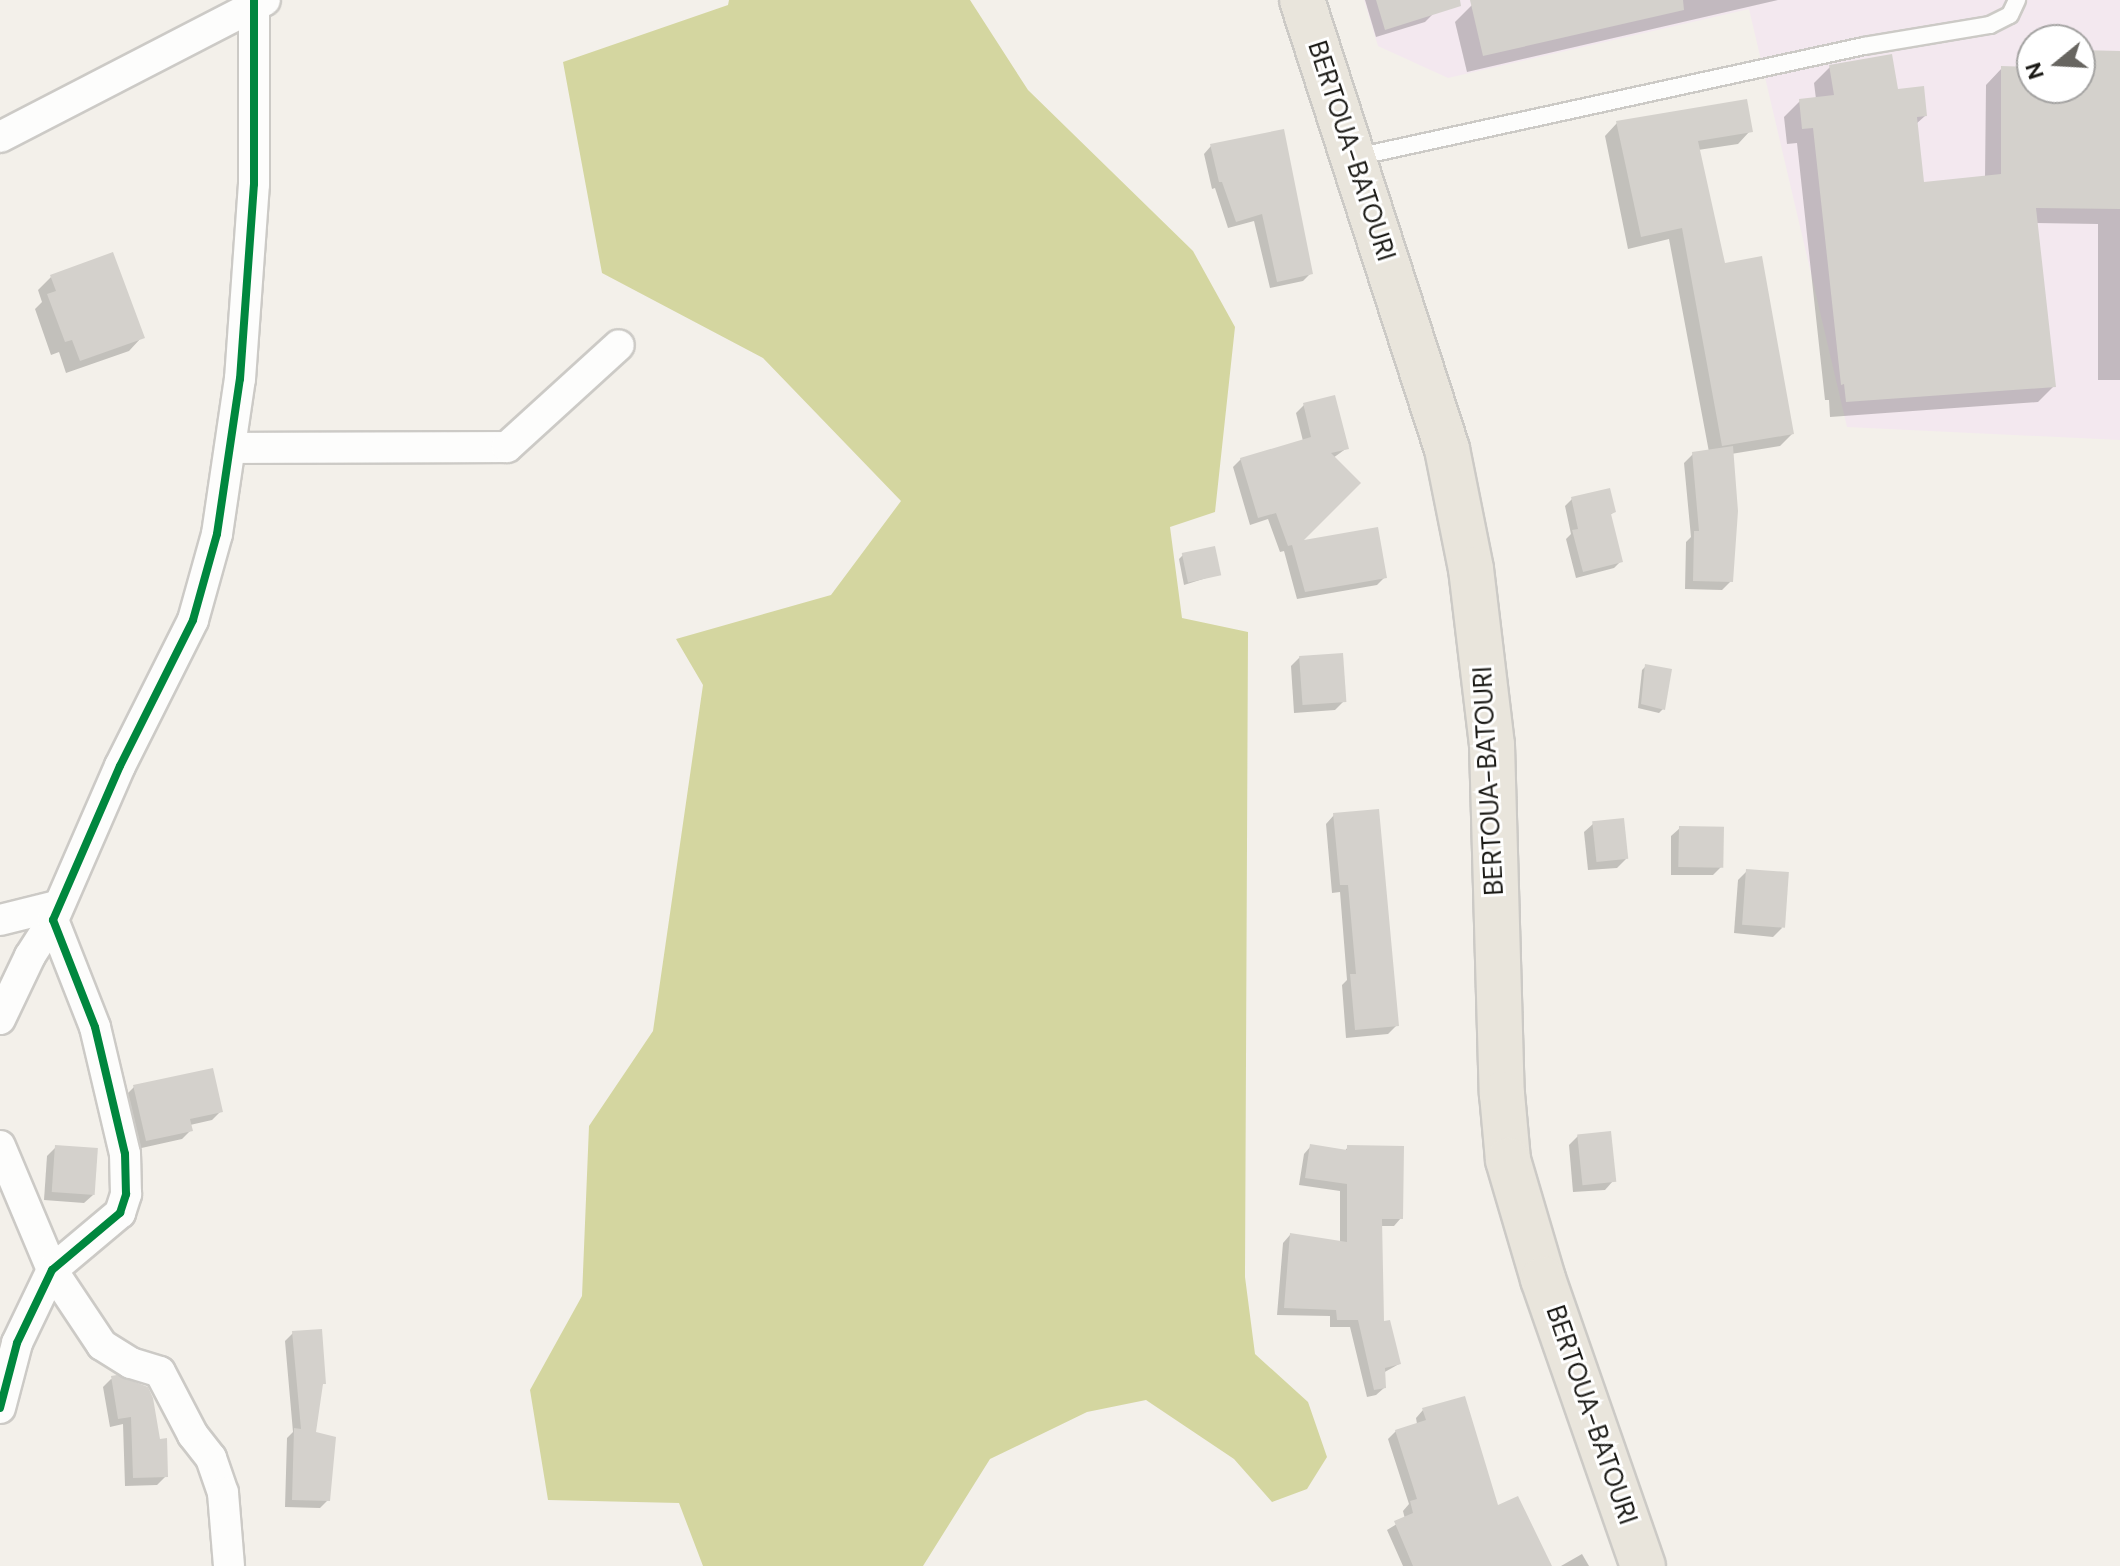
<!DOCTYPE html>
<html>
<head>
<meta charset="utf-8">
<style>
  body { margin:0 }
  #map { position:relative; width:2120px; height:1566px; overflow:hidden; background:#f3f0ea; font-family:"DM Sans",sans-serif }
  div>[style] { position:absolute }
  .industrial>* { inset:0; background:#f3e8ef }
  .forest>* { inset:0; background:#d4d6a0 }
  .shadow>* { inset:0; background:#0003 }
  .building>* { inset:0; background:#d4d1cc; transform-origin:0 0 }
  .roads { filter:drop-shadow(2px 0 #cccac6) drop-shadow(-2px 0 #cccac6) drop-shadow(0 2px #cccac6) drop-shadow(0 -2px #cccac6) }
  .lane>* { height:16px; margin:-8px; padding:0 8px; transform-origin:8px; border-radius:8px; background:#fdfdfc }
  .street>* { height:30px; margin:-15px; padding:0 15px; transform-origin:15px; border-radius:15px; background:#fdfdfc }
  .highway>* { height:44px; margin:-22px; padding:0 22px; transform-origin:22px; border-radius:22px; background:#e9e5dc }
  .cycleway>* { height:8px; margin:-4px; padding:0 4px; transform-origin:4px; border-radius:4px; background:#00873e }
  span { translate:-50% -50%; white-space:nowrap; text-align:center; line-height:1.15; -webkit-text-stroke:6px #fff; paint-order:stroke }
  .street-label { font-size:26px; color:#1b1a16 }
  .north { position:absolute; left:2016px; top:24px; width:80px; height:80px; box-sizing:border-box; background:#fff; border:2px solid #a4a3a2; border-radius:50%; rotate:252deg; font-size:22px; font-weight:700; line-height:32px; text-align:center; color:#1b1a16 }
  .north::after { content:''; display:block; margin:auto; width:28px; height:36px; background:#676560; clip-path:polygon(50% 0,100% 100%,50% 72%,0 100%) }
</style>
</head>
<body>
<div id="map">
  <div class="industrial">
    <div style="clip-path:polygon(evenodd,1364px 0,2120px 0,2120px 440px,1847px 427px,1749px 9px,1448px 78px,1378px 46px,1364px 0,2032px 40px,2080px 40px,2080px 88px,2032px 88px,2032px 40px)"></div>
  </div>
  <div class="forest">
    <div style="clip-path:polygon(729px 0,970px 0,1028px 90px,1193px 251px,1235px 327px,1215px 512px,1170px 527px,1182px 618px,1248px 632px,1245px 1277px,1255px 1354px,1308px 1402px,1327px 1457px,1307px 1489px,1272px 1502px,1234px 1459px,1146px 1400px,1087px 1412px,990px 1459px,923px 1566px,703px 1566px,679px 1503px,548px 1500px,530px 1390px,582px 1296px,589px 1126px,653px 1031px,703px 685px,676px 639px,831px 595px,901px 501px,763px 358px,602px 273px,563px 62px,728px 5px)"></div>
  </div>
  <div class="shadow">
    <div style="clip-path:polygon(1365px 0,1430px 0,1434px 13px,1425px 22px,1376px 37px)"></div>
    <div style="clip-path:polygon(1494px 0,1778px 0,1467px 72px,1455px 22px,1472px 5px)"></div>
    <div style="clip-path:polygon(2080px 52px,2120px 53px,2120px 380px,2098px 380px,2098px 224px,2036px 223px,2054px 386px,2038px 402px,1830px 417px,1829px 400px,1825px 400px,1797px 143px,1787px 144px,1784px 117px,1800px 101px,1816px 99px,1814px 83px,1830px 67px,1897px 91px,1925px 116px,1916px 124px,1923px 184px,1985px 177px,1986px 85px,2002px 68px,2032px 69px,2032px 88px,2080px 88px)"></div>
    <div style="clip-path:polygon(1617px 123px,1750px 131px,1738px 144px,1698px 150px,1724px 266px,1792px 434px,1780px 446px,1731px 454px,1731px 581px,1722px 590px,1685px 589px,1686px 542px,1691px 537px,1684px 463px,1693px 454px,1709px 452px,1669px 239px,1628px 249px,1605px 136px)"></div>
    <div style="clip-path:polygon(1211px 146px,1311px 273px,1303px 281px,1270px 288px,1254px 221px,1228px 228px,1215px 188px,1212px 189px,1204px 154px)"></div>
    <div style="clip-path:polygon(51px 277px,142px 337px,129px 351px,66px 373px,59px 352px,51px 355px,35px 309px,42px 302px,38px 290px)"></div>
    <div style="clip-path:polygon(1304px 405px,1347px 448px,1333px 458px,1298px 543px,1385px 577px,1377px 585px,1297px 599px,1284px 551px,1280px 552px,1268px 519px,1250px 525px,1233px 467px,1241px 459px,1303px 441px,1296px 413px)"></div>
    <div style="clip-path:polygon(1572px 499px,1614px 512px,1609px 516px,1621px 561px,1614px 568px,1576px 578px,1566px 539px,1571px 534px,1565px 506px)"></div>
    <div style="clip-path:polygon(1183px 555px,1219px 574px,1184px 585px,1179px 559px)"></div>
    <div style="clip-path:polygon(1300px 657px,1344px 701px,1335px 710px,1294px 713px,1291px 666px)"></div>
    <div style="clip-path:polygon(1646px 666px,1663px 709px,1659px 713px,1638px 708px,1642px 670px)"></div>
    <div style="clip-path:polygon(1334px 815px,1397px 1025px,1388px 1034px,1346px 1038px,1342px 985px,1347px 980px,1340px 892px,1332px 893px,1326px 824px)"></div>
    <div style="clip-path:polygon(1593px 824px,1626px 859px,1617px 868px,1588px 870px,1584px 832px)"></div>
    <div style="clip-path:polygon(1680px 828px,1722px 866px,1713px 875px,1671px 875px,1671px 836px)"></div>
    <div style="clip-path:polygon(1747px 871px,1782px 928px,1773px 937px,1734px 933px,1738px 880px)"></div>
    <div style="clip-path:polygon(134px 1087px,221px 1111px,212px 1120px,190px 1125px,191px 1130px,182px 1139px,137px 1149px,125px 1096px)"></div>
    <div style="clip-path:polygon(1578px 1136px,1613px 1181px,1605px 1190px,1573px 1192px,1569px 1145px)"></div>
    <div style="clip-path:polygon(1311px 1146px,1344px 1152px,1348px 1147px,1401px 1218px,1394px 1226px,1380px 1226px,1382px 1323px,1399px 1364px,1383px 1373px,1384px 1388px,1376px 1395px,1367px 1397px,1350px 1327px,1330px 1327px,1330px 1316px,1277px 1315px,1283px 1243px,1290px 1235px,1340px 1243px,1340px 1191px,1299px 1185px,1304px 1154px)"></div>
    <div style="clip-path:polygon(56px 1147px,93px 1195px,84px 1203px,44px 1200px,47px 1156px)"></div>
    <div style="clip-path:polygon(293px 1333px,324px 1383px,320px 1387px,314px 1434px,328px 1500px,320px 1508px,285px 1507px,287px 1438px,293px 1432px,285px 1341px)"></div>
    <div style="clip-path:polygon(111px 1379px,146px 1389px,166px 1476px,157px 1485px,125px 1486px,123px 1424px,110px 1427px,103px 1387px)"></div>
    <div style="clip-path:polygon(1423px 1410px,1497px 1508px,1536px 1566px,1403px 1566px,1387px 1530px,1405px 1519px,1403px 1511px,1409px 1504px,1388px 1439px,1396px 1431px,1417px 1424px,1416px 1418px)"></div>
    <div style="clip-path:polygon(1582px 1554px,1589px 1566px,1561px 1566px)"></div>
  </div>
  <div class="building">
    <div style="clip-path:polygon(1376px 0,1460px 0,1461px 6px,1385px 30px)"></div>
    <div style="clip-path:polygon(1470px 0,1683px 0,1684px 10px,1483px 56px)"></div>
    <div style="clip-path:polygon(2080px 50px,2120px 51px,2120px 209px,2036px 208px,2056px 387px,1846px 402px,1844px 384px,1841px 385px,1813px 128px,1802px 129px,1799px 99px,1834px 95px,1829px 65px,1892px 54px,1898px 89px,1924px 86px,1927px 116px,1917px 117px,1924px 182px,2001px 174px,2001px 66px,2032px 67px,2032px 88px,2080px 88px)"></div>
    <div style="clip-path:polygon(1747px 99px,1753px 132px,1698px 141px,1725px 263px,1762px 256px,1794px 434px,1722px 446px,1682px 228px,1641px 237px,1616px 121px)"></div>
    <div style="clip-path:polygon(1284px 129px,1313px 274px,1277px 282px,1262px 214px,1236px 222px,1222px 182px,1219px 182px,1210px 144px)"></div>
    <div style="clip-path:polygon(113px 252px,145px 338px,80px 361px,72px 340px,65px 342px,47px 294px,56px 291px,50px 275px)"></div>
    <div style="clip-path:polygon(1335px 395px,1349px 449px,1331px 453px,1361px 483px,1304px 540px,1378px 527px,1387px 578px,1305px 592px,1292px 545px,1288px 546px,1276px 513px,1258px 518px,1240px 458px,1311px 437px,1303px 403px)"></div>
    <div style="clip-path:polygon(1733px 446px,1738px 511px,1733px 582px,1693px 581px,1694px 531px,1699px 531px,1692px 452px)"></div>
    <div style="clip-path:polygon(1610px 488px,1616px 512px,1611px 514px,1623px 562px,1583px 572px,1572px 530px,1578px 529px,1571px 497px)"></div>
    <div style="left:1215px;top:546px;width:30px;height:34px;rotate:78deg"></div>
    <div style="left:1343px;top:653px;width:49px;height:44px;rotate:86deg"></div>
    <div style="clip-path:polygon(1645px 664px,1672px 669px,1665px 710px,1641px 704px)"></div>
    <div style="clip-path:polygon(1379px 809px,1399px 1026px,1355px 1030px,1350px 974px,1356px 974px,1348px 885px,1340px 885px,1333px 813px)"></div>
    <div style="left:1624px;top:818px;width:41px;height:32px;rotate:84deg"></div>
    <div style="left:1679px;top:826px;width:45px;height:41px;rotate:1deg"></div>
    <div style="left:1746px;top:869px;width:43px;height:56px;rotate:4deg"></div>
    <div style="clip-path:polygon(213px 1068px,223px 1112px,190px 1119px,193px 1131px,146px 1141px,133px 1085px)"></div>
    <div style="left:1611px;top:1131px;width:51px;height:34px;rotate:84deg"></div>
    <div style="clip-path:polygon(1310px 1144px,1347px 1150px,1347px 1145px,1404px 1146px,1403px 1219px,1382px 1219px,1384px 1321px,1390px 1320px,1401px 1364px,1385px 1368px,1386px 1388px,1374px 1390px,1358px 1320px,1337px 1320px,1336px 1310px,1284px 1308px,1290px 1233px,1347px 1242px,1347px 1184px,1305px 1178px)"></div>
    <div style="left:55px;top:1145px;width:43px;height:47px;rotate:4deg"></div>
    <div style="clip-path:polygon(322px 1329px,326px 1384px,323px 1384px,316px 1432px,336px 1437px,330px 1501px,292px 1500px,294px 1428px,301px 1429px,292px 1331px)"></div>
    <div style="clip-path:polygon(117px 1375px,148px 1387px,153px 1398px,160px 1439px,167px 1438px,168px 1477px,133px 1478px,131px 1417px,118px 1419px,111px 1376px)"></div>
    <div style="clip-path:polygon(1465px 1396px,1498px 1505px,1518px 1496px,1552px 1566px,1413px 1566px,1394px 1521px,1413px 1513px,1410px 1501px,1417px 1499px,1395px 1430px,1426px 1420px,1422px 1408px)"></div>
  </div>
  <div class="roads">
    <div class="lane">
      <div style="left:1356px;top:157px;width:520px;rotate:-12.33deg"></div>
      <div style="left:1864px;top:46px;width:128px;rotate:-9.5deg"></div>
      <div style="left:1990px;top:25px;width:22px;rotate:-27deg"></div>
      <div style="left:2010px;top:15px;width:17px;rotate:-65deg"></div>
    </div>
    <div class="street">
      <div style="left:0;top:137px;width:298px;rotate:-27.3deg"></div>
      <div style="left:232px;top:448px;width:275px;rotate:-0.2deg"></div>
      <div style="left:507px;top:447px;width:151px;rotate:-42.3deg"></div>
      <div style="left:0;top:920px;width:58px;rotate:-14deg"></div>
      <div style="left:0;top:1019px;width:70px;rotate:-64.5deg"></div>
      <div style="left:30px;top:956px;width:43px;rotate:-57.4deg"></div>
      <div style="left:0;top:1146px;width:134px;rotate:67.2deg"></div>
      <div style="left:52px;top:1270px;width:90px;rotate:56.3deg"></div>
      <div style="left:102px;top:1345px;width:34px;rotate:32deg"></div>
      <div style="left:131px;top:1363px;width:30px;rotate:17deg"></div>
      <div style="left:160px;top:1372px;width:71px;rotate:62.4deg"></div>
      <div style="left:193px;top:1435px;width:29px;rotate:52deg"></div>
      <div style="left:211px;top:1458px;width:37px;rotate:71deg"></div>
      <div style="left:223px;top:1493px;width:73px;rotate:85.3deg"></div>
      <div style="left:0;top:1408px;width:67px;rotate:-75.3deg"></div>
      <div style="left:17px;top:1343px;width:81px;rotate:-64.4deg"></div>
      <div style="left:52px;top:1270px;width:89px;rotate:-40deg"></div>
      <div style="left:120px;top:1213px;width:20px;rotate:-72deg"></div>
      <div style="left:126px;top:1194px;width:40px;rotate:-91.4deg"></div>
      <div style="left:125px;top:1154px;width:130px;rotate:-103.3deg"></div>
      <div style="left:95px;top:1027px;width:115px;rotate:-111.4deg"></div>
      <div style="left:53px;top:920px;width:168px;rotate:-66.5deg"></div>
      <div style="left:120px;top:766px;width:163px;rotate:-63.4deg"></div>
      <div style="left:193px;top:620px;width:89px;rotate:-74.4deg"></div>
      <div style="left:217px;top:534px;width:157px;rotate:-81.6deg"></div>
      <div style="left:240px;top:379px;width:196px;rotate:-85.9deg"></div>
      <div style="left:254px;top:184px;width:184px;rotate:-90deg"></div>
    </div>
    <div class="highway">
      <div style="left:1302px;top:0;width:472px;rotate:72.1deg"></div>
      <div style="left:1447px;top:449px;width:122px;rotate:78.7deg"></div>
      <div style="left:1471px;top:569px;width:177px;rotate:83.2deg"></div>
      <div style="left:1492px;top:745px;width:349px;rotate:88.4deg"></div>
      <div style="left:1502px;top:1094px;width:66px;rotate:84.8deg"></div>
      <div style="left:1508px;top:1160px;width:124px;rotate:73.6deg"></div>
      <div style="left:1543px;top:1279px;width:304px;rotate:70.8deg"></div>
    </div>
  </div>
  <div class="cycleway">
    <div style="left:0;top:1408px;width:67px;rotate:-75.3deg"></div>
    <div style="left:17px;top:1343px;width:81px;rotate:-64.4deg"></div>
    <div style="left:52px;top:1270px;width:89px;rotate:-40deg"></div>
    <div style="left:120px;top:1213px;width:20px;rotate:-72deg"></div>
    <div style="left:126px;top:1194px;width:40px;rotate:-91.4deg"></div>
    <div style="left:125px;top:1154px;width:130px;rotate:-103.3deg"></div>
    <div style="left:95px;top:1027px;width:115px;rotate:-111.4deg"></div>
    <div style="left:53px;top:920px;width:168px;rotate:-66.5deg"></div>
    <div style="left:120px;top:766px;width:163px;rotate:-63.4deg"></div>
    <div style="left:193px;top:620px;width:89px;rotate:-74.4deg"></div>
    <div style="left:217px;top:534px;width:157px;rotate:-81.6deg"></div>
    <div style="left:240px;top:379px;width:196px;rotate:-85.9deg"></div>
    <div style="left:254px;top:184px;width:184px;rotate:-90deg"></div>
  </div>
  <div class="street-label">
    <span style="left:1351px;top:151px;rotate:72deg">BERTOUA-BATOURI</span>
    <span style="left:1489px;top:781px;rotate:-93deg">BERTOUA-BATOURI</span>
    <span style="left:1591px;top:1415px;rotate:71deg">BERTOUA-BATOURI</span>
  </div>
  <div class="north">N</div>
</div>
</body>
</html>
